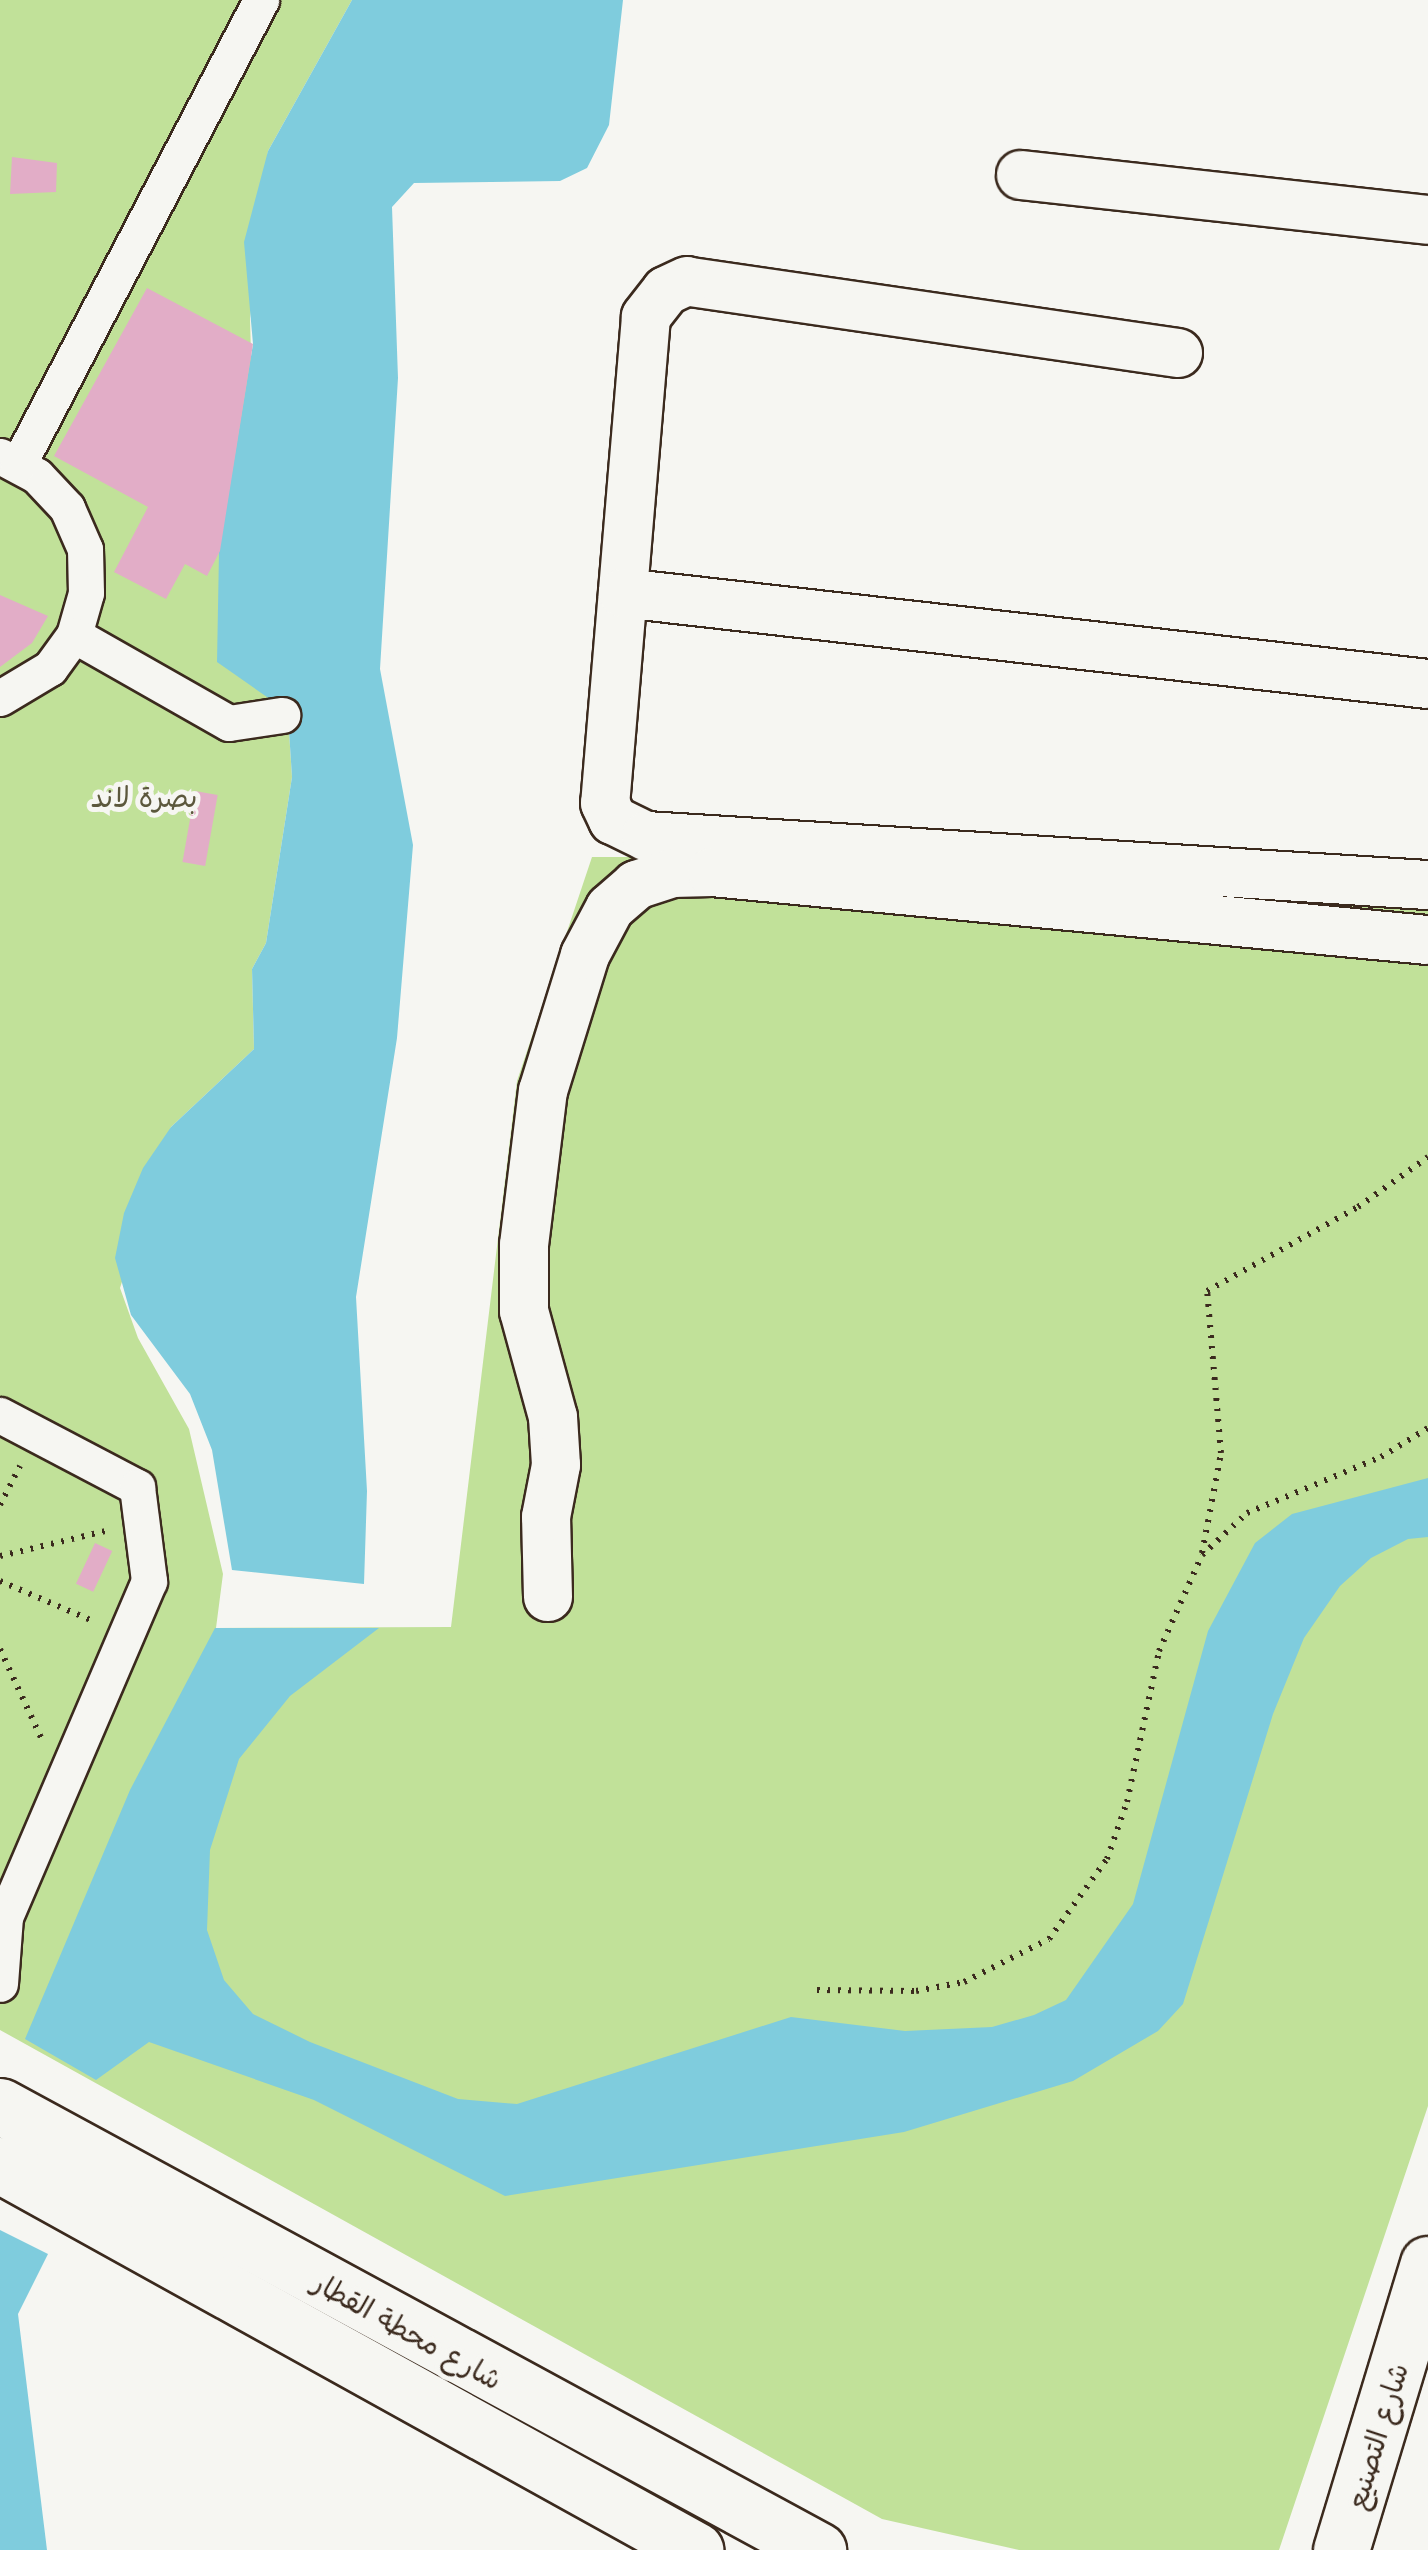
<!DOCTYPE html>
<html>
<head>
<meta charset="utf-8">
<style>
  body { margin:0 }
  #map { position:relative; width:1428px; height:2550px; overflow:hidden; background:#f6f6f2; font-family:Mali,"Playpen Sans Arabic",sans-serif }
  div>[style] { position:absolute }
  .green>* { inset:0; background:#c1e199 }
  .water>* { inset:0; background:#7fccdd }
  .building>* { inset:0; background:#e2adc7; transform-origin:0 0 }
  .path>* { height:6px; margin-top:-3px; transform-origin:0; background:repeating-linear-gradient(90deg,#3b2a1e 0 2.5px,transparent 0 10.5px) }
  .roads { filter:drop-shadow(2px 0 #3b2a1e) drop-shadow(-2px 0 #3b2a1e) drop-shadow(0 2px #3b2a1e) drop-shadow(0 -2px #3b2a1e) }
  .pedestrian>* { height:35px; margin:-17.5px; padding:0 17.5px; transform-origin:17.5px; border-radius:17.5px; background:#f6f6f2 }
  .minor>* { height:48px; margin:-24px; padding:0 24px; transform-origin:24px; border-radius:24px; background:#f6f6f2 }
  .tertiary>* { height:55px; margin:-27.5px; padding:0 27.5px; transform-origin:27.5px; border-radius:27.5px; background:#f6f6f2 }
  .primary>* { height:55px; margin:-27.5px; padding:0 27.5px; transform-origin:27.5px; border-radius:27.5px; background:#f6f6f2 }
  span { translate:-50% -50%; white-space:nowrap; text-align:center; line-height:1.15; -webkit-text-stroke:10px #f6f6f2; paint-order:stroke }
  .park-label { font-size:28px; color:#5c583d }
  .street-label { font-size:28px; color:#3b2a1e }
</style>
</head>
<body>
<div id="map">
  <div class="green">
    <div style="clip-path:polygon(0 0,352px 0,268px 151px,250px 318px,260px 690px,277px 703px,289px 731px,292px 777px,266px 943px,252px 969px,254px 1049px,171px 1127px,120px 1288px,138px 1338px,189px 1429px,223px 1574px,216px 1628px,451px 1627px,517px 1081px,592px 857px,704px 857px,1428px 897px,1428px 2106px,1279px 2550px,1019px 2550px,882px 2519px,0 2030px)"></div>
  </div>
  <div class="water">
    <div style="clip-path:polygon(352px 0,623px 0,609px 125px,587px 168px,560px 181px,414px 183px,392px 207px,398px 378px,380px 669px,413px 845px,397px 1038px,356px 1297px,367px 1491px,364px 1584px,232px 1570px,212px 1450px,190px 1394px,131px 1315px,115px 1258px,124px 1213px,143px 1168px,171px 1127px,254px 1049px,252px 969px,266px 943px,292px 777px,289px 731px,277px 704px,217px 662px,219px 552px,253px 344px,244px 242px,268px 151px)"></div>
    <div style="clip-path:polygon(1428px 1478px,1428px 1537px,1408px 1539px,1371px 1558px,1340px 1586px,1304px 1638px,1273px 1714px,1183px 2004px,1158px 2031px,1073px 2081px,904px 2132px,505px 2196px,314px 2100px,149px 2042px,96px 2080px,25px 2039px,130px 1790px,215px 1628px,379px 1628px,290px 1696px,239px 1759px,210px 1850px,207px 1930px,224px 1980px,253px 2014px,310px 2042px,458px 2099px,517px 2104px,791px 2017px,905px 2031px,992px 2027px,1034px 2015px,1066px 2000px,1133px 1904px,1208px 1631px,1255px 1543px,1292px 1514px)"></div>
    <div style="clip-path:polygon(0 2230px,48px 2254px,18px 2314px,47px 2550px,0 2550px)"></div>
  </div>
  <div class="building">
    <div style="clip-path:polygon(12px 157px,57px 163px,56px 192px,10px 194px)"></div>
    <div style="clip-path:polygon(147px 288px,253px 344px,220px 551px,207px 576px,185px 564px,166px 599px,114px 572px,148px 507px,54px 456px)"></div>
    <div style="clip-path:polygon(0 595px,48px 616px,32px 643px,0 667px)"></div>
    <div style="left:195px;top:791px;width:23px;height:72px;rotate:10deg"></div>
    <div style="left:95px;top:1543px;width:19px;height:45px;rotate:25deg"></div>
  </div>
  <div class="path">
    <div style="left:0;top:1505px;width:44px;rotate:-62.9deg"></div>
    <div style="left:1202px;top:1553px;width:102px;rotate:-79.2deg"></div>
    <div style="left:1221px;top:1453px;width:163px;rotate:-94.9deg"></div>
    <div style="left:1207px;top:1291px;width:173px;rotate:-29.1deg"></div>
    <div style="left:1358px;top:1207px;width:86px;rotate:-35.5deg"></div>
    <div style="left:0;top:1556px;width:109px;rotate:-13.3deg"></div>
    <div style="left:0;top:1581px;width:103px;rotate:23.3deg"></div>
    <div style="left:0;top:1649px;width:102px;rotate:65.2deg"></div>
    <div style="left:817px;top:1990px;width:99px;rotate:0.6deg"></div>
    <div style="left:916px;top:1991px;width:49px;rotate:-10.6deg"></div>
    <div style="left:964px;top:1982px;width:95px;rotate:-26.8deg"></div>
    <div style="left:1049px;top:1939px;width:99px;rotate:-54.1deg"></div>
    <div style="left:1107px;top:1859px;width:60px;rotate:-70.7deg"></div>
    <div style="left:1127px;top:1802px;width:154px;rotate:-78deg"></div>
    <div style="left:1159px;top:1651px;width:105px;rotate:-65.9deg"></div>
    <div style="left:1202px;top:1555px;width:62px;rotate:-43deg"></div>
    <div style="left:1247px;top:1513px;width:145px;rotate:-22.7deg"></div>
    <div style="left:1381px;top:1457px;width:55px;rotate:-31.7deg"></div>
  </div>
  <div class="roads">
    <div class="pedestrian">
      <div style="left:0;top:456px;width:42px;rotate:28.4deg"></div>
      <div style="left:37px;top:476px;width:44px;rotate:46.8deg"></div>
      <div style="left:67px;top:508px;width:45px;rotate:66.3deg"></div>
      <div style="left:85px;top:549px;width:44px;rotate:88.7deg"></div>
      <div style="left:86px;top:593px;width:44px;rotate:105.9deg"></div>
      <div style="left:74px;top:635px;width:41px;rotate:126deg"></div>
      <div style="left:50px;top:668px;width:58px;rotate:149deg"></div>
      <div style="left:18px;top:465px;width:525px;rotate:-62.41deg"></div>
      <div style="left:74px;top:635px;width:178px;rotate:29.6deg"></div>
      <div style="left:229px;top:723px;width:54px;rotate:-8.6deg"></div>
      <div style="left:0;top:1415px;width:155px;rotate:27.7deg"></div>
      <div style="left:137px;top:1487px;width:95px;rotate:82.7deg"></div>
      <div style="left:149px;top:1581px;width:366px;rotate:113.2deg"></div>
      <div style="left:5px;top:1917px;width:67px;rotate:94.3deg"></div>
    </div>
    <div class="minor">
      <div style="left:1021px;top:175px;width:409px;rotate:6.3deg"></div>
      <div style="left:1178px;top:353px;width:496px;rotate:-171.7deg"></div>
      <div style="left:687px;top:281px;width:23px;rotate:155deg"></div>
      <div style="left:666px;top:291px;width:33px;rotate:128deg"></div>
      <div style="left:646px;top:317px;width:488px;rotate:94.8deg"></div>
      <div style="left:605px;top:803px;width:19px;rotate:65deg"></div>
      <div style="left:613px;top:820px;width:37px;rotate:26deg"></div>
      <div style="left:646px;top:836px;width:784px;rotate:3.59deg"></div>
      <div style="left:623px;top:593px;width:810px;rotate:6.45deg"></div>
      <div style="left:548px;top:1597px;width:80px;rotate:-91.4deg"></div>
      <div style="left:546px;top:1517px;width:53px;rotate:-79.1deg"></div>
      <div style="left:556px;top:1465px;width:48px;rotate:-93.6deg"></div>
      <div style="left:553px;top:1417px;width:110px;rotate:-105.3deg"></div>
      <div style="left:524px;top:1311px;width:66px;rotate:-90deg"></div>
      <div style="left:524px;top:1245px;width:155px;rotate:-83deg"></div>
      <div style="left:543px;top:1091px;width:142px;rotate:-72.8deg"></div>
      <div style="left:585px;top:955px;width:53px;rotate:-62deg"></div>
      <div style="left:610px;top:908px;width:35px;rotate:-41deg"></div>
      <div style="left:636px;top:885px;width:38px;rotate:-18deg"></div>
      <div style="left:672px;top:873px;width:40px;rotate:-1.4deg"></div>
      <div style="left:712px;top:872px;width:719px;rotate:5.43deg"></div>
    </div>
    <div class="tertiary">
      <div style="left:1341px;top:2550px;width:299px;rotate:-73.1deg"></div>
    </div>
    <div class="primary">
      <div style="left:0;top:2106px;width:931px;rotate:28.49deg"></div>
      <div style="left:0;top:2165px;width:795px;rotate:28.98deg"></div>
    </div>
  </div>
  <div class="park-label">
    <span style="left:144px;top:796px">بصرة لاند</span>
  </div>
  <div class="street-label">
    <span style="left:408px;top:2330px;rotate:29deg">شارع محطة القطار</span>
    <span style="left:1376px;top:2436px;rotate:-73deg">شارع التصنيع</span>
  </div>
</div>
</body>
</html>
